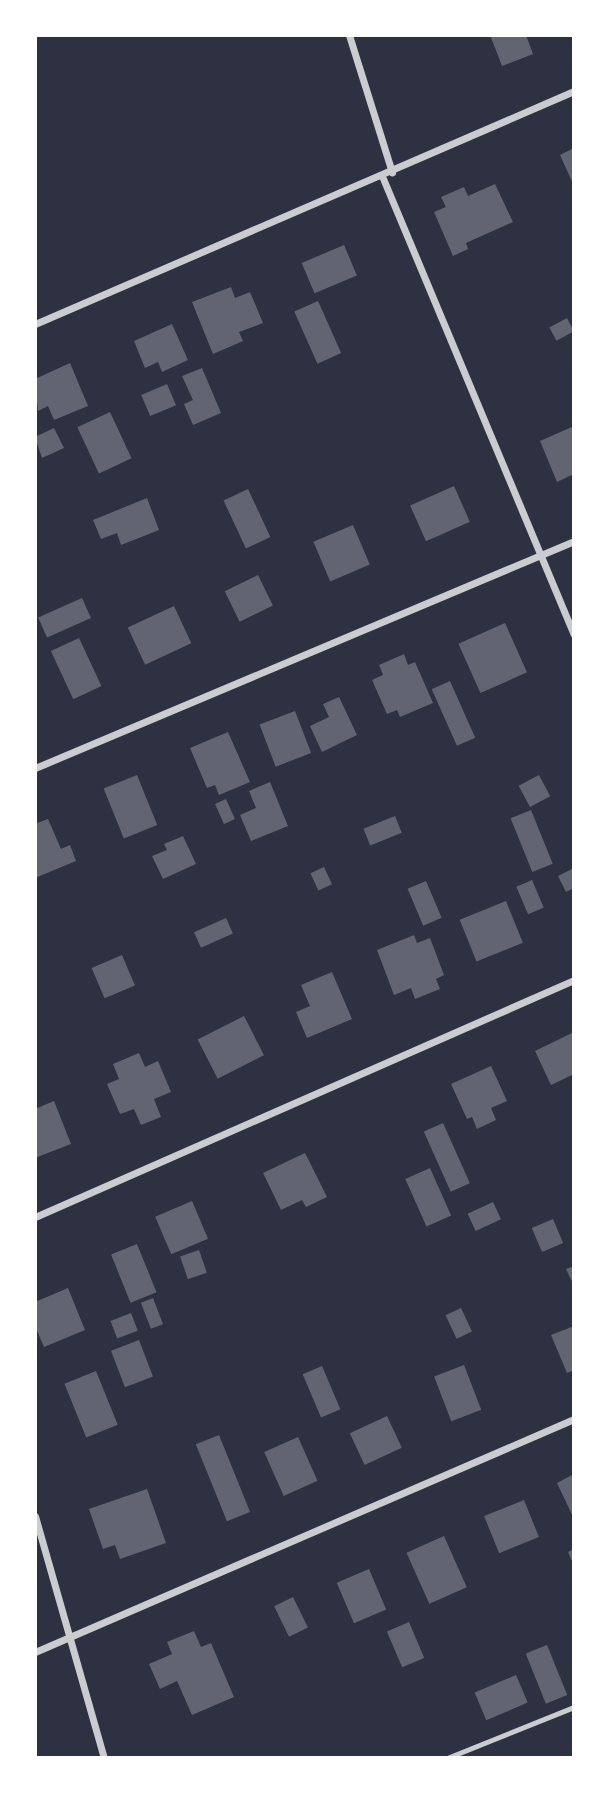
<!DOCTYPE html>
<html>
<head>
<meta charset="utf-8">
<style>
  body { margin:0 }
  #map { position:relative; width:609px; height:1793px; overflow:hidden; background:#2d3142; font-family:"Nunito Sans",sans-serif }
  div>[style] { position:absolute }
  .building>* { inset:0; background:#626471; transform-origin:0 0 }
  .service>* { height:5px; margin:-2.5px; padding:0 2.5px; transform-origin:2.5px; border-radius:2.5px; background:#caccd0 }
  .minor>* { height:7px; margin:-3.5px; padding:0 3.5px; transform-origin:3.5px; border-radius:3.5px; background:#caccd0 }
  span { translate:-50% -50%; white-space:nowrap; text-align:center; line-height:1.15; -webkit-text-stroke:7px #fff; paint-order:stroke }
  .frame { position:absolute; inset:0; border:37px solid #fff; pointer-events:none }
</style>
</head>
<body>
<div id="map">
  <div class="building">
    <div style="clip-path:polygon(490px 35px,526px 35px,533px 54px,502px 66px)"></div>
    <div style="clip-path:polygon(574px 148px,574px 186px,560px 155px)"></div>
    <div style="clip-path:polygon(495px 184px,513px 222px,466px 243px,468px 249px,453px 256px,434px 212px,446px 207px,441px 197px,464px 187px,468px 196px)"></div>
    <div style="left:344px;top:245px;width:33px;height:46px;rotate:67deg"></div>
    <div style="clip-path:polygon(231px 287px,235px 298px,250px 292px,263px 323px,239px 332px,243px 341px,213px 354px,192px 302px)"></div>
    <div style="left:318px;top:301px;width:57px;height:26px;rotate:66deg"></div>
    <div style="left:567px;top:318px;width:15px;height:20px;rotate:62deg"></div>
    <div style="clip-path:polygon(172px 324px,188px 360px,162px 372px,158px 362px,145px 368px,134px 341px)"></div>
    <div style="clip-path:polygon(70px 363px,88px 406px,54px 420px,48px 406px,38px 411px,35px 379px)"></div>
    <div style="clip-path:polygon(202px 368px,221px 413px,193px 425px,184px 404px,193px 400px,182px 376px)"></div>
    <div style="left:167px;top:384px;width:23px;height:28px;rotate:67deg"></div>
    <div style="left:110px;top:412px;width:51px;height:36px;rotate:65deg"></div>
    <div style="clip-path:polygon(574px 426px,574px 474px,557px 482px,540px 441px)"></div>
    <div style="clip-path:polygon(54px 428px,64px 448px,42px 458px,35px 437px)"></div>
    <div style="left:454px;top:486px;width:39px;height:48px;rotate:66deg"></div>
    <div style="left:248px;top:489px;width:53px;height:27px;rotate:65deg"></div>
    <div style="clip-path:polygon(147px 498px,159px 530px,121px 545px,117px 533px,101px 539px,93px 520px)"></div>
    <div style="left:353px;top:525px;width:43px;height:43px;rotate:67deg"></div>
    <div style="left:258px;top:575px;width:34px;height:37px;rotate:64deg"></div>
    <div style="left:82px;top:598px;width:22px;height:48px;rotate:66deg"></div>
    <div style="left:174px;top:606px;width:41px;height:51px;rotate:65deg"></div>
    <div style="left:505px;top:623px;width:54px;height:51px;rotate:66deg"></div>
    <div style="left:79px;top:638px;width:53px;height:31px;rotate:65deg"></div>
    <div style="clip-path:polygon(404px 654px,408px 665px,415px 662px,433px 703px,400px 717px,397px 710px,387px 714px,372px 680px,383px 675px,379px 665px)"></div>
    <div style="left:450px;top:681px;width:62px;height:20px;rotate:66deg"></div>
    <div style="clip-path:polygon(339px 697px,357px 735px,322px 752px,310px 726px,329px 717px,323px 704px)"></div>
    <div style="left:295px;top:711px;width:45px;height:38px;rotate:69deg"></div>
    <div style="clip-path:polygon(228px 732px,250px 782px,219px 795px,215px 785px,207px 788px,190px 748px)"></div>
    <div style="left:137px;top:775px;width:54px;height:36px;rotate:68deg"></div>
    <div style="left:539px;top:775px;width:24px;height:23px;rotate:62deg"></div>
    <div style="clip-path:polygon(270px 782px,288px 826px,251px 841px,240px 815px,256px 808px,249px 791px)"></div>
    <div style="left:226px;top:799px;width:22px;height:12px;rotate:66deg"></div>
    <div style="left:531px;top:810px;width:58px;height:22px;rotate:68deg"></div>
    <div style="left:395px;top:816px;width:18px;height:34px;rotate:68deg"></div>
    <div style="clip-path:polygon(48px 819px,61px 849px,70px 845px,76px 861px,35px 878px,35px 824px)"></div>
    <div style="clip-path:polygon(183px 836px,196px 864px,163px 879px,152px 856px,167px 850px,164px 844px)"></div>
    <div style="left:324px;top:867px;width:19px;height:15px;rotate:65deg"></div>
    <div style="clip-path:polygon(574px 868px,574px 888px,566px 892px,558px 876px)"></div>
    <div style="left:532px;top:880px;width:30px;height:17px;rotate:67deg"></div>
    <div style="left:426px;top:881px;width:40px;height:20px;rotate:67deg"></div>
    <div style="left:506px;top:901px;width:45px;height:50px;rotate:68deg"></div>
    <div style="left:226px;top:918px;width:17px;height:35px;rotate:66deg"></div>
    <div style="clip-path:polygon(414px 935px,417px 943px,430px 938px,444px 975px,436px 979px,440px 989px,415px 999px,411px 988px,394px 995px,377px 950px)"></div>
    <div style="left:122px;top:955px;width:33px;height:33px;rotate:67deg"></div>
    <div style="clip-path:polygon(332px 972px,352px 1019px,307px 1038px,296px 1012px,310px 1006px,301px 985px)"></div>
    <div style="left:244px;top:1016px;width:44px;height:52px;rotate:63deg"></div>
    <div style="clip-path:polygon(574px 1032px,574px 1074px,551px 1085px,535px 1051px)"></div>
    <div style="clip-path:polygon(139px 1053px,145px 1067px,158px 1061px,171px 1092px,154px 1099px,161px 1117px,141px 1125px,134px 1109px,120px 1114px,107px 1084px,119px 1079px,113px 1064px)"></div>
    <div style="clip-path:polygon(491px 1066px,507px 1101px,491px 1108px,496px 1120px,477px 1129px,472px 1117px,467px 1119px,451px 1084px)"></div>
    <div style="clip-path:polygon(54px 1101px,71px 1144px,35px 1158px,35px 1109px)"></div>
    <div style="left:443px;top:1123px;width:66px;height:21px;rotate:66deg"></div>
    <div style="clip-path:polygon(305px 1153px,327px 1197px,306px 1207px,302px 1200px,281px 1210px,263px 1173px)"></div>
    <div style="left:430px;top:1168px;width:52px;height:27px;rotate:66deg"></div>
    <div style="left:192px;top:1201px;width:41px;height:40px;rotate:67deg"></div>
    <div style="left:493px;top:1202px;width:19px;height:28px;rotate:65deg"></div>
    <div style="left:553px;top:1219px;width:26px;height:23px;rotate:67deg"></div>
    <div style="left:137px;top:1244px;width:52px;height:28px;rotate:68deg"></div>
    <div style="left:199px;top:1250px;width:24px;height:20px;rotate:71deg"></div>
    <div style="clip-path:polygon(574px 1266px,574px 1286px,566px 1269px)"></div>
    <div style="clip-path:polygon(68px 1288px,85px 1330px,44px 1347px,35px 1326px,35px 1302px)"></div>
    <div style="left:153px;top:1298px;width:28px;height:13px;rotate:69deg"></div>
    <div style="left:461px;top:1308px;width:26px;height:17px;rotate:65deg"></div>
    <div style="left:131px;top:1313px;width:19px;height:22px;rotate:69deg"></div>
    <div style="clip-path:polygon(574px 1326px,574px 1370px,567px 1373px,551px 1335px)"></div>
    <div style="left:139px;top:1340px;width:39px;height:30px;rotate:69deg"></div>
    <div style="left:464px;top:1365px;width:48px;height:32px;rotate:69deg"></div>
    <div style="left:322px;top:1366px;width:47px;height:21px;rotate:67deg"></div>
    <div style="left:96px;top:1371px;width:58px;height:34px;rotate:68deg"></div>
    <div style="left:387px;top:1416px;width:35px;height:41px;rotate:65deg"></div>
    <div style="left:219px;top:1435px;width:83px;height:25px;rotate:68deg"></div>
    <div style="left:298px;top:1437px;width:48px;height:37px;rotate:66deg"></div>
    <div style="clip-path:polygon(574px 1474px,574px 1519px,557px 1483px)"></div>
    <div style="clip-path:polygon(147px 1489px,166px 1543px,120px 1559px,115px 1545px,103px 1549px,89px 1509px)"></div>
    <div style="left:524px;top:1500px;width:40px;height:43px;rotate:68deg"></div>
    <div style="left:444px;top:1536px;width:56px;height:41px;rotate:66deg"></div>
    <div style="clip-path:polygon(574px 1549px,574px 1566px,568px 1552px)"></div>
    <div style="left:369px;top:1569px;width:44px;height:35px;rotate:67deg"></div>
    <div style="left:293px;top:1597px;width:34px;height:21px;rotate:64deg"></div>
    <div style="left:409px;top:1622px;width:39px;height:24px;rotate:67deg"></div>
    <div style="clip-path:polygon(194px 1631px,201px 1647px,211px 1643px,234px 1697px,192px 1715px,177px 1681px,160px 1689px,149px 1664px,172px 1654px,167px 1642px)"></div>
    <div style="left:547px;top:1645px;width:54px;height:23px;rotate:68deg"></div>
    <div style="left:516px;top:1675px;width:30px;height:45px;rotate:67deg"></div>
  </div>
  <div class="service">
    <div style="left:447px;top:1758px;width:137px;rotate:-21.9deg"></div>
  </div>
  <div class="minor">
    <div style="left:349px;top:35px;width:144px;rotate:72.6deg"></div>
    <div style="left:382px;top:176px;width:497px;rotate:67.3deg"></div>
    <div style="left:35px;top:324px;width:587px;rotate:-23.38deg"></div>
    <div style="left:35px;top:768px;width:585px;rotate:-22.84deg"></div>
    <div style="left:35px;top:1217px;width:589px;rotate:-23.74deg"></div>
    <div style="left:35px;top:1516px;width:252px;rotate:74.1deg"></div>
    <div style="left:35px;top:1652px;width:587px;rotate:-23.38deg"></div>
  </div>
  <div class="frame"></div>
</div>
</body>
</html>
